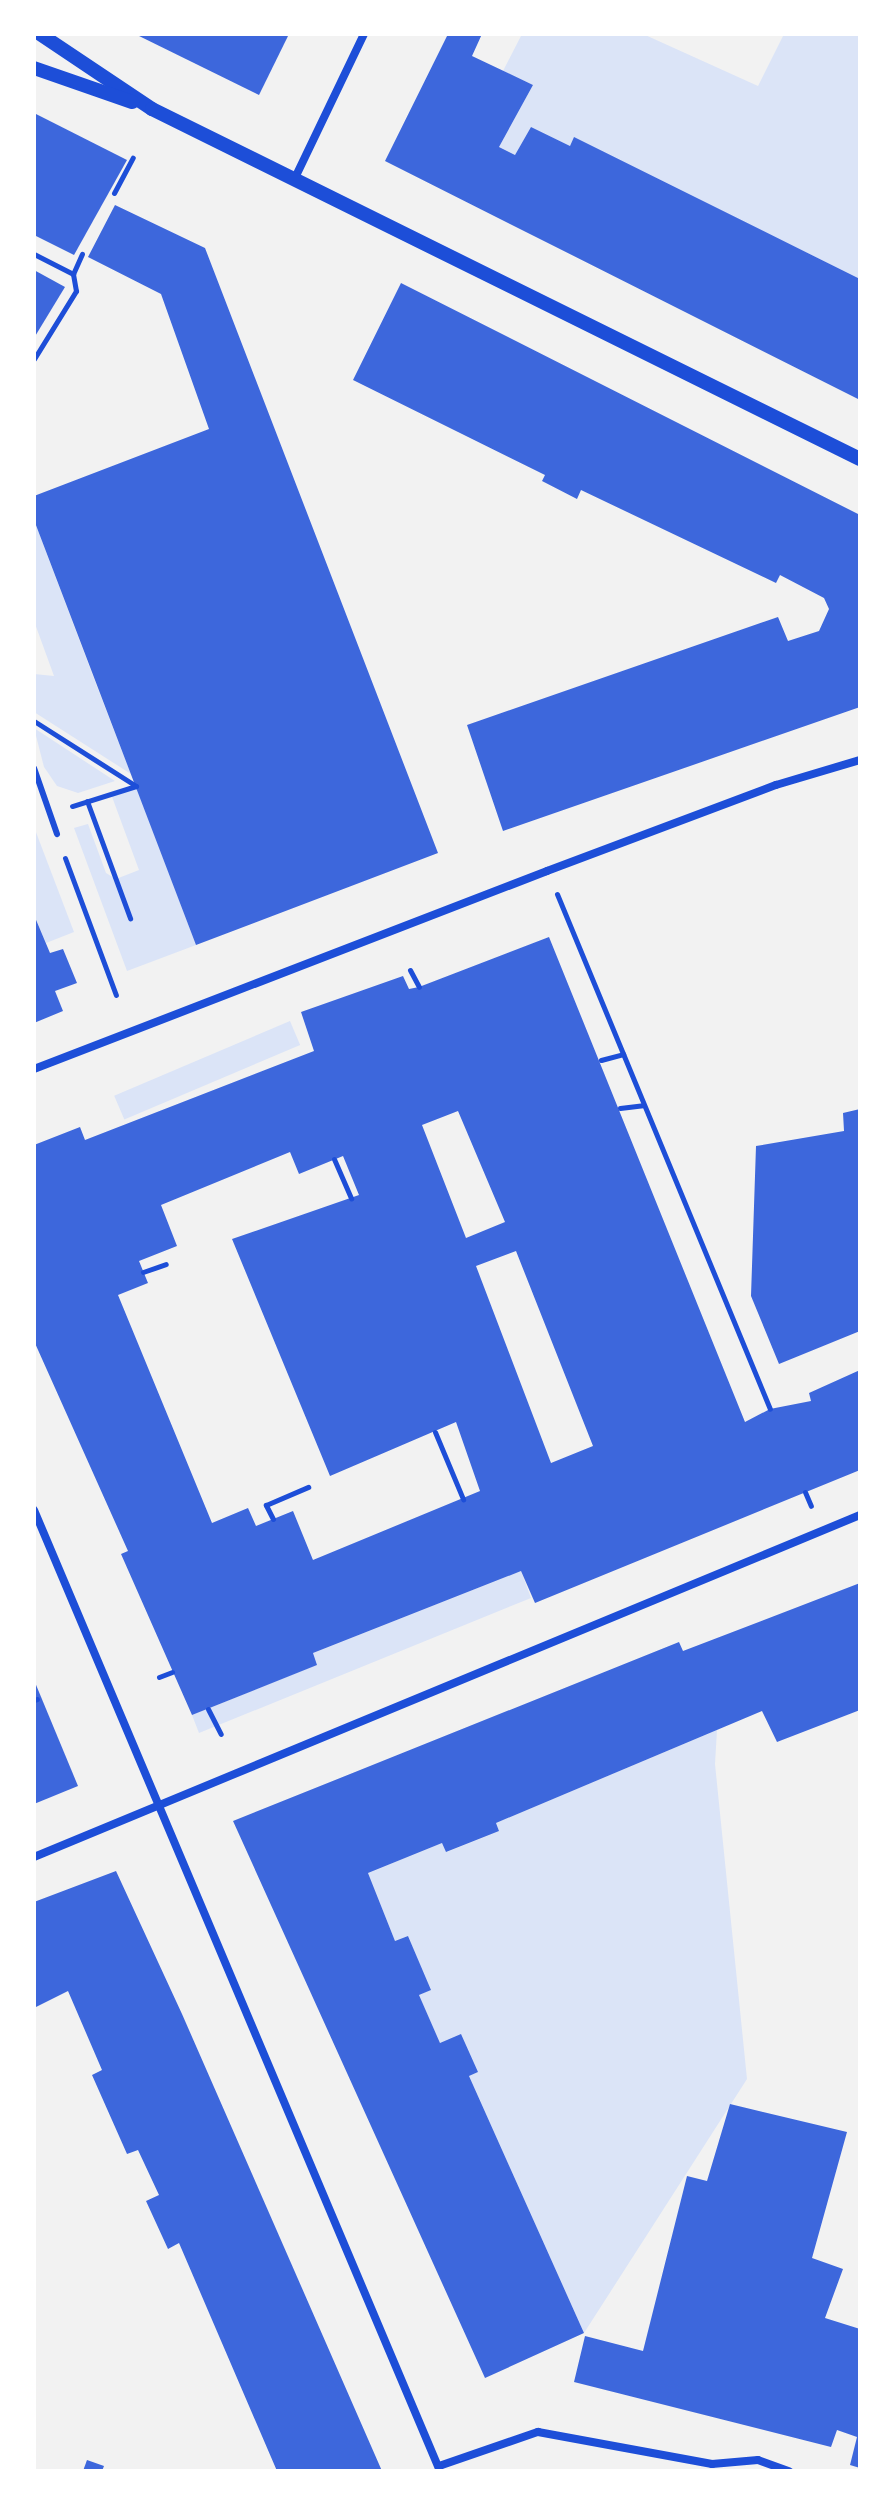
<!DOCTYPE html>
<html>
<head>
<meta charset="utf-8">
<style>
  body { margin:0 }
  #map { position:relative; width:894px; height:2505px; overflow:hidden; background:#f2f2f2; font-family:"Fira Sans",sans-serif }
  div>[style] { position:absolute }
  .green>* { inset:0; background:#dbe4f7; transform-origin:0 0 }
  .building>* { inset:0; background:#3d67dc }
  .path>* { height:5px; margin:-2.5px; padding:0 2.5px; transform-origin:2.5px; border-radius:2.5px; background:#1d4ed8 }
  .service>* { height:6px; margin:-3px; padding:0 3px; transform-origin:3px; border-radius:3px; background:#1d4ed8 }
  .minor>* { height:8px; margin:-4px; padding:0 4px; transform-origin:4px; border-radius:4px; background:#1d4ed8 }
  .tertiary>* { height:14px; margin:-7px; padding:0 7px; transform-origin:7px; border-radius:7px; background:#1d4ed8 }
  span { translate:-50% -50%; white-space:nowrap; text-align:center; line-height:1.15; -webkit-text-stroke:8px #fff; paint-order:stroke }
  .frame { position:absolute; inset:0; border:36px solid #fff; pointer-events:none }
</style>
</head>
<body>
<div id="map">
  <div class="green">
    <div style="clip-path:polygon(522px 34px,643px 34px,758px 86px,784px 34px,860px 34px,860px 279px,574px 138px,570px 146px,531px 127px,515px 155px,499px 147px,533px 85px,503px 71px)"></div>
    <div style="clip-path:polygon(34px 520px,96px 684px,131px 774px,34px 712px,34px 674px,54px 676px,34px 621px)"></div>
    <div style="clip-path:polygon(34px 728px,115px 781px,78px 793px,57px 786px,44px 767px)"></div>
    <div style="clip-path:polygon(136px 786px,196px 945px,127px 971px,74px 828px,88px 824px,106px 873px,116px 879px,139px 870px,111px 794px)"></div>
    <div style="clip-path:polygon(34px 827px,74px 932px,46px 943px,34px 915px)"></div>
    <div style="left:290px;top:1021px;width:26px;height:191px;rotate:67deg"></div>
    <div style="clip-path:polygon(521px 1571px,531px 1598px,199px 1733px,192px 1715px,316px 1665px,313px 1653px)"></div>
    <div style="clip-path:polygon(717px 1730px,715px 1764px,747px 2079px,584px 2333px,469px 2076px,478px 2072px,440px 2043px,419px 1995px,430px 1990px,408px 1936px,395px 1941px,368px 1873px,442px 1843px,447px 1852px,499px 1831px,496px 1823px)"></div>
  </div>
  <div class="building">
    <div style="clip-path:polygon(135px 34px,289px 34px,259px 95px)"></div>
    <div style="clip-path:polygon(448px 34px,482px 34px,472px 56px,533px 85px,499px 147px,515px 155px,531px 127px,570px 146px,574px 137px,860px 279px,860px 400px,385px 161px)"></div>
    <div style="clip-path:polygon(34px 113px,127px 160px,74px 255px,34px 235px)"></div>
    <div style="clip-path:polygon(115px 205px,205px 248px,438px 853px,196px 945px,34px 520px,34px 496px,209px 429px,161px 294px,88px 257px)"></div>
    <div style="clip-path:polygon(34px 270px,65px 287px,34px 338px)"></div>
    <div style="clip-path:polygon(401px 283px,860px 515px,860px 707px,503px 831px,467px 725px,778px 617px,788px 641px,819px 631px,829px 609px,824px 598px,780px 575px,776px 583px,581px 490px,577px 499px,542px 481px,545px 475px,353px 380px)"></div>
    <div style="clip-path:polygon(34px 915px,50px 953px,63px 949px,77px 983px,55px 991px,63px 1011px,34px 1023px)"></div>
    <div style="clip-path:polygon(evenodd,549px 937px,745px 1422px,770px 1409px,811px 1401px,809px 1393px,860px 1370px,860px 1470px,535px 1603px,521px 1571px,313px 1653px,317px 1665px,192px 1715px,121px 1554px,128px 1551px,34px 1341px,34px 1145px,80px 1127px,85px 1140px,314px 1051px,301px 1012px,403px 976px,409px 989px,419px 987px,549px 937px,458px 1111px,505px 1222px,466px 1238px,422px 1125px,458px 1111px,549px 937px,290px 1152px,299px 1174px,343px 1156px,359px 1195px,232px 1239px,330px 1476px,456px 1422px,480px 1491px,313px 1560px,293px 1511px,256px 1526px,248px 1508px,212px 1523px,118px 1295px,148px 1283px,139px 1261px,177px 1246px,161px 1205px,290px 1152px,549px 937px,516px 1251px,593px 1446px,551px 1463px,476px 1266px,516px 1251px)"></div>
    <div style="clip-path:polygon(860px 1109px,860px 1331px,779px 1364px,751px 1296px,756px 1146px,844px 1131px,843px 1113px)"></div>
    <div style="clip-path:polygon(860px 1583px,860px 1710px,777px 1742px,762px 1711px,496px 1823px,499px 1831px,446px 1852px,442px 1843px,368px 1873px,395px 1941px,408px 1936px,431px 1990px,419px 1995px,440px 2043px,461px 2034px,478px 2072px,469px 2076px,584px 2333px,485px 2378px,233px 1821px,679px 1642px,683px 1651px)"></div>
    <div style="clip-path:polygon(34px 1680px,78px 1786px,34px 1804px)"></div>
    <div style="clip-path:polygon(116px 1871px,182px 2014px,382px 2471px,277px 2471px,179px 2243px,168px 2249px,146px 2201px,159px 2195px,138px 2150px,127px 2154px,92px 2075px,102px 2070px,68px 1991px,34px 2008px,34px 1902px)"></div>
    <div style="clip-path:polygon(730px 2104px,847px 2132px,812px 2258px,843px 2269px,825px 2318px,860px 2329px,860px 2468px,850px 2465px,857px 2437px,837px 2430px,831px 2447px,574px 2382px,585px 2336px,643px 2351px,687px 2176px,707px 2181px)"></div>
    <div style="clip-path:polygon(87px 2460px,104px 2466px,102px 2471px,83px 2471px)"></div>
  </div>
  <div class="path">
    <div style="left:114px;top:193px;width:40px;rotate:-62deg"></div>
    <div style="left:34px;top:254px;width:44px;rotate:27.1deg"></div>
    <div style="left:34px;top:359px;width:80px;rotate:-58.3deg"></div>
    <div style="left:76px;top:291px;width:17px;rotate:-100deg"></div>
    <div style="left:73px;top:274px;width:22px;rotate:-66deg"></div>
    <div style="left:34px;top:721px;width:121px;rotate:32.5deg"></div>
    <div style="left:136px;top:786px;width:67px;rotate:162.6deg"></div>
    <div style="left:87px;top:801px;width:125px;rotate:69.8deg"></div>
    <div style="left:65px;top:858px;width:146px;rotate:69.6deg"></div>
    <div style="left:557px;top:894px;width:557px;rotate:67.53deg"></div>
    <div style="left:410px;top:970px;width:19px;rotate:62deg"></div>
    <div style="left:601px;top:1060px;width:23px;rotate:-15deg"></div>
    <div style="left:620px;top:1108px;width:23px;rotate:-7deg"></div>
    <div style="left:334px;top:1159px;width:43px;rotate:66.4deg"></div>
    <div style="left:143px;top:1272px;width:24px;rotate:-19deg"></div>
    <div style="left:435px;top:1432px;width:73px;rotate:67.3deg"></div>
    <div style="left:805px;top:1492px;width:15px;rotate:67deg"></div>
    <div style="left:273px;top:1519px;width:16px;rotate:-117deg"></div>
    <div style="left:266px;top:1505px;width:46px;rotate:-23.2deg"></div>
    <div style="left:159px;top:1677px;width:14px;rotate:-21deg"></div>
    <div style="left:34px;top:1700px;width:3px;rotate:-18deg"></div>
    <div style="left:208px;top:1709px;width:28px;rotate:63deg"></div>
  </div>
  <div class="service">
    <div style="left:34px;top:768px;width:70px;rotate:70.8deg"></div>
  </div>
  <div class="minor">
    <div style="left:294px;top:180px;width:162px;rotate:-64.4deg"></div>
    <div style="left:34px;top:1069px;width:550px;rotate:-21.1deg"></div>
    <div style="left:547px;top:871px;width:245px;rotate:-20.6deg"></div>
    <div style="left:776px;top:785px;width:88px;rotate:-16.6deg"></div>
    <div style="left:34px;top:1510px;width:1043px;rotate:67.1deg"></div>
    <div style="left:34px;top:1857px;width:894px;rotate:-22.49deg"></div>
    <div style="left:439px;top:2466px;width:105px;rotate:-19deg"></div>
    <div style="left:538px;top:2432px;width:177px;rotate:10.4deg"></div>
    <div style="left:712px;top:2464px;width:46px;rotate:-5deg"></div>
    <div style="left:758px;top:2460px;width:33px;rotate:20deg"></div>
  </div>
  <div class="tertiary">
    <div style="left:40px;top:34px;width:135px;rotate:33.8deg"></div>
    <div style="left:152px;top:109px;width:790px;rotate:26.31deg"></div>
    <div style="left:34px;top:68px;width:104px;rotate:19.1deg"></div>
  </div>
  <div class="frame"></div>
</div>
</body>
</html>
